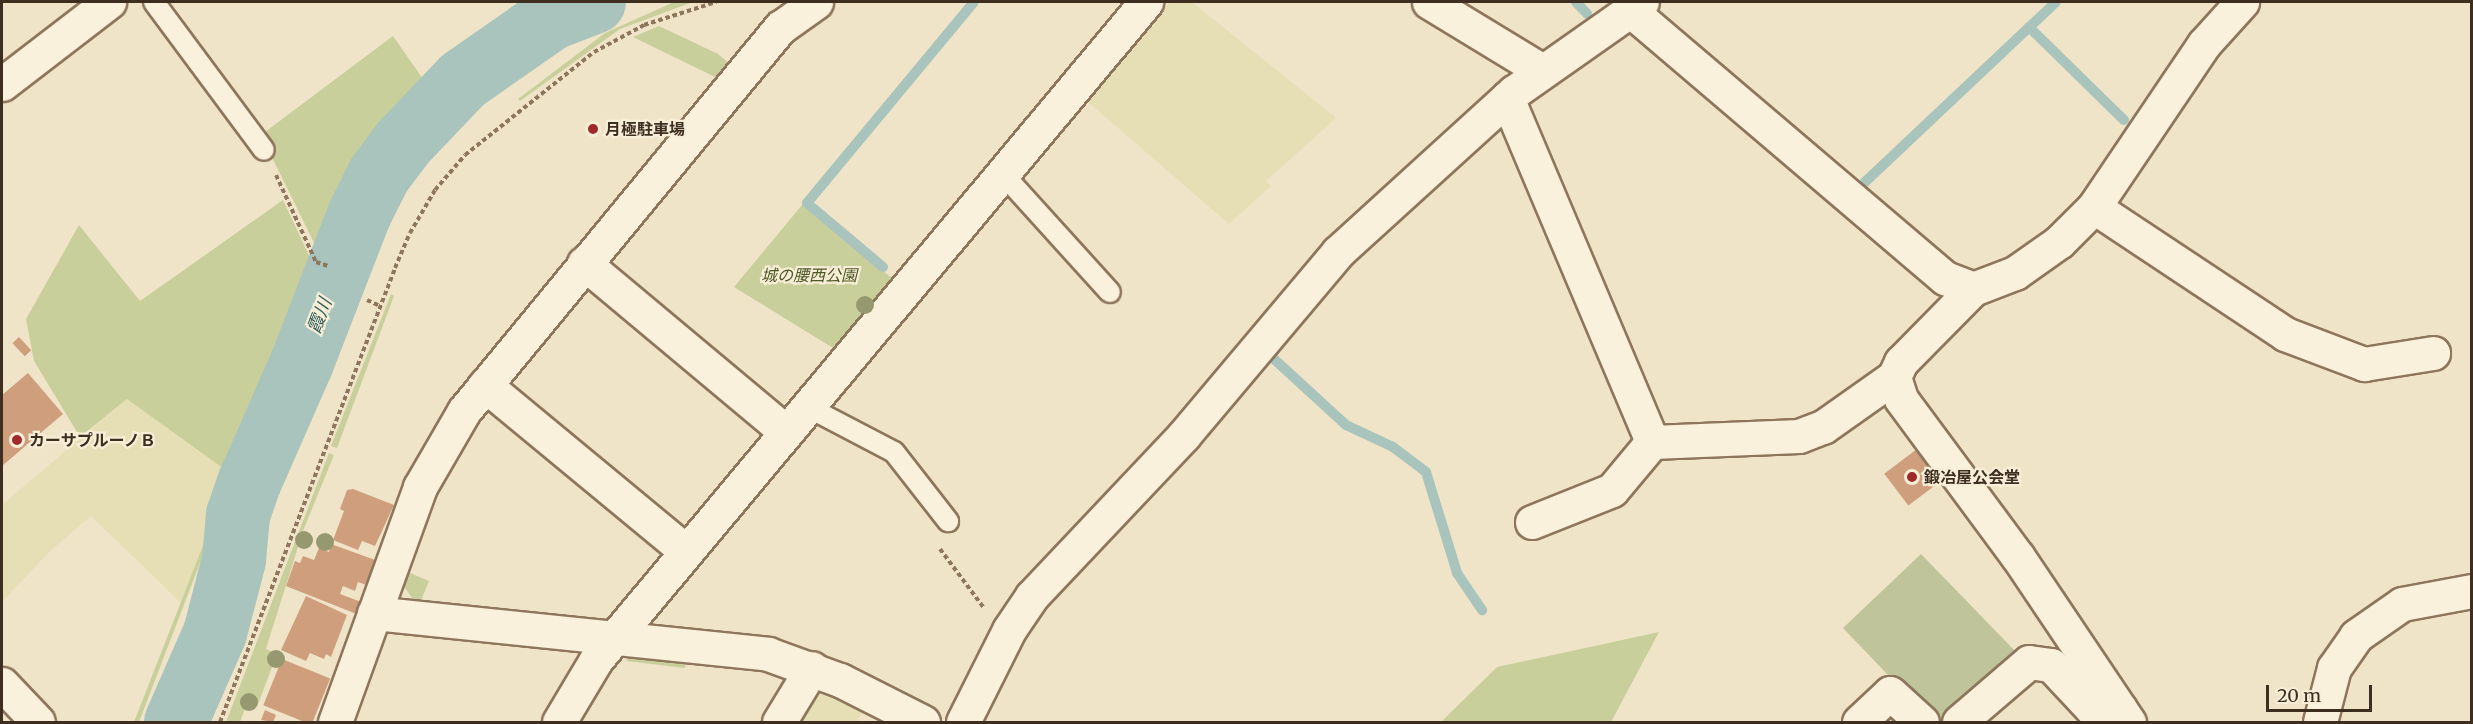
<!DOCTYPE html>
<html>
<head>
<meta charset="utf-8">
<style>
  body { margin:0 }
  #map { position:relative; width:2473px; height:724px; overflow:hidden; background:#f0e4c8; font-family:Merriweather,"Noto Sans JP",serif }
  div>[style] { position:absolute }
  .farmland>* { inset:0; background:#e6deb5 }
  .green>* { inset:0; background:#c9cf9b }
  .cemetery>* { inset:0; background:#bfc49a }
  .stream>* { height:10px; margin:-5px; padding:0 5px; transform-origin:5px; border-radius:5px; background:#a9c4bc }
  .river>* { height:64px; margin:-32px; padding:0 32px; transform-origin:32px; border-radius:32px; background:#a9c4bc }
  .building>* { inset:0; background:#cf9f7d; transform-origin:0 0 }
  .path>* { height:4px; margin-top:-2px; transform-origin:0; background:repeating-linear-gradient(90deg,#8d765c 0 4.5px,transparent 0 7.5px) }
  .roads { filter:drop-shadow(2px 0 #8d765c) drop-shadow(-2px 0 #8d765c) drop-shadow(0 2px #8d765c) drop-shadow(0 -2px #8d765c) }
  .service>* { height:20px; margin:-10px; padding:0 10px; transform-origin:10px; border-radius:10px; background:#faf1dc }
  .minor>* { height:33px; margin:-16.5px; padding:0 16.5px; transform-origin:16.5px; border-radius:16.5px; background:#faf1dc }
  .tertiary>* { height:33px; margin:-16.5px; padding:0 16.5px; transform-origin:16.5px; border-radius:16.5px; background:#faf1dc }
  .trees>* { width:18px; height:18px; margin:-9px; border-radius:50%; background:#96986f }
  .dots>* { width:16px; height:16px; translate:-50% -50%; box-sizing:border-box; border:3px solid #f7eed8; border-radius:50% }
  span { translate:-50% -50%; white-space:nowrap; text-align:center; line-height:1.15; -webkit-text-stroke:4.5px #f7eed8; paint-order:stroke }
  .poi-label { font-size:16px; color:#3d2e20; font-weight:700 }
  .left { translate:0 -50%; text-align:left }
  .park-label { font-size:16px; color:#4d5a26; font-style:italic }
  .water-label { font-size:18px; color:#2f5d5a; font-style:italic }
  .frame { position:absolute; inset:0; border:3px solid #3d2e20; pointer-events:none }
  .scale { position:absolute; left:2266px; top:685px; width:106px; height:27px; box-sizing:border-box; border:3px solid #3d2e20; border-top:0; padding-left:8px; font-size:18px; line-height:21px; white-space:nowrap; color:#3d2e20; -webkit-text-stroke:4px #f7eed8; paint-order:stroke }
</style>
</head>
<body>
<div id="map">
  <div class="farmland">
    <div style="clip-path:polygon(1170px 2px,1192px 2px,1336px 118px,1266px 181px,1271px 186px,1229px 224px,1087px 101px)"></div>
    <div style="clip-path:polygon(127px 399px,231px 474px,182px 604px,91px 516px,50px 551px,2px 602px,2px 505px)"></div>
    <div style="clip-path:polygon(834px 691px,865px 707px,857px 722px,794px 722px,808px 699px)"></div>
  </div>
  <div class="green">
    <div style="clip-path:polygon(674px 2px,693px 2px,620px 29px,520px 101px,518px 99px,605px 33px)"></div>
    <div style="clip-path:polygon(970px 2px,979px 2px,812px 203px,887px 266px,883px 271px,892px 278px,833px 348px,734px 287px)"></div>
    <div style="clip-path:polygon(659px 26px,718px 54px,731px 65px,719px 79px,633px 37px)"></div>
    <div style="clip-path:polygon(393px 36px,423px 79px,365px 151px,317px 249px,261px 135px)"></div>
    <div style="clip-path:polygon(283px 200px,314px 266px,139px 722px,134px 722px,231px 474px,127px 399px,80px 437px,34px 361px,26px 319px,79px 225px,140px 301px)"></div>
    <div style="clip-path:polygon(391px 294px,394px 296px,337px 448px,331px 446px)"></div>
    <div style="clip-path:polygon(329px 453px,334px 455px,303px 531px,266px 649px,277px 654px,257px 707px,247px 703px,240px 722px,226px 722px)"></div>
    <div style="clip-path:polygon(416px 535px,421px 537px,408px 572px,429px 581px,420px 603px,415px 602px,400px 581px)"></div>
    <div style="clip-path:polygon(1659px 632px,1611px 722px,1441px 722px,1497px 667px)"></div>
    <div style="clip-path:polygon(635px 652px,686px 657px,685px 668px,626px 661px)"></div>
  </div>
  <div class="cemetery">
    <div style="clip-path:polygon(1921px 554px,2017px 653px,1943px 722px,1933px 722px,1843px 628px)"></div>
  </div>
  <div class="stream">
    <div style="left:1576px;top:2px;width:16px;rotate:47deg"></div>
    <div style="left:2029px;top:27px;width:133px;rotate:44.4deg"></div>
    <div style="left:1865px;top:182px;width:262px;rotate:-43.3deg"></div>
    <div style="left:883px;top:267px;width:99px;rotate:-139.9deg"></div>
    <div style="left:807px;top:203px;width:261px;rotate:-50.3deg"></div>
    <div style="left:1274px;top:359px;width:98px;rotate:42.5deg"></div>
    <div style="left:1346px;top:425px;width:52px;rotate:25.1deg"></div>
    <div style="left:1393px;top:447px;width:41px;rotate:37.1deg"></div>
    <div style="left:1426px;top:472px;width:106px;rotate:72.9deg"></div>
    <div style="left:1457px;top:573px;width:45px;rotate:56deg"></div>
  </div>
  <div class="river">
    <div style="left:176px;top:722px;width:97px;rotate:-66.3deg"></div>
    <div style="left:215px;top:633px;width:75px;rotate:-75.4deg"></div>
    <div style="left:234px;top:560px;width:45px;rotate:-84.9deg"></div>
    <div style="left:238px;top:515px;width:36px;rotate:-71deg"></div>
    <div style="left:250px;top:481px;width:127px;rotate:-66.3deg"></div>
    <div style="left:301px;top:365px;width:163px;rotate:-68.8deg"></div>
    <div style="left:360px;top:213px;width:42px;rotate:-63.4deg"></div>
    <div style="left:379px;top:175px;width:39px;rotate:-53deg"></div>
    <div style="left:402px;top:144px;width:88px;rotate:-46.4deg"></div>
    <div style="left:463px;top:80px;width:108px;rotate:-34.9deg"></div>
    <div style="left:552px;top:18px;width:45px;rotate:-20.9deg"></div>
  </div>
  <div class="building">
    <div style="left:19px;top:337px;width:18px;height:9px;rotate:47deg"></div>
    <div style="clip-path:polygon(28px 373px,63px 414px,2px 466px,2px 395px)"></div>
    <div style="left:1917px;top:449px;width:40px;height:41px;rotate:53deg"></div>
    <div style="clip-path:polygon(353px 489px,394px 505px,375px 546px,362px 541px,358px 550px,333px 540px,344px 511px,340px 509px,347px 490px)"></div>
    <div style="clip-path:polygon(331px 544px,378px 561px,369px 586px,358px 582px,355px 591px,343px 586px,340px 594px,364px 603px,359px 615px,286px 586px,295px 561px,300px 563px,303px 556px,314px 560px,319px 548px,329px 552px)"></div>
    <div style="clip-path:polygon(306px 596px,347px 615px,331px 657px,326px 654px,324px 659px,310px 653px,306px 661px,281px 650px)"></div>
    <div style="left:282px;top:659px;width:52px;height:50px;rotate:22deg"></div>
    <div style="clip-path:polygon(265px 710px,276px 715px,273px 722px,261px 720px)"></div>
  </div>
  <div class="path">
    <div style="left:276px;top:175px;width:96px;rotate:65.3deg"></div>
    <div style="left:316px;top:262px;width:13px;rotate:18deg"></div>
    <div style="left:367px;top:300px;width:14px;rotate:25deg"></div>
    <div style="left:940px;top:549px;width:74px;rotate:53.3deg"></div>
    <div style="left:220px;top:722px;width:487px;rotate:-68.9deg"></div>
    <div style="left:395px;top:268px;width:38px;rotate:-67deg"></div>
    <div style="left:410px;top:233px;width:50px;rotate:-59.8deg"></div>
    <div style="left:435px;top:190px;width:46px;rotate:-49.4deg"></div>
    <div style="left:465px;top:155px;width:165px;rotate:-38.6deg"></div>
    <div style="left:594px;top:52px;width:57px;rotate:-28.4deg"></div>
    <div style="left:644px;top:25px;width:76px;rotate:-17.7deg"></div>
  </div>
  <div class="roads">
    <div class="service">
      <div style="left:154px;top:2px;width:184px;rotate:53.4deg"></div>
      <div style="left:1001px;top:172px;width:162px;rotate:47.8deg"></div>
      <div style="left:806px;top:406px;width:99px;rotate:27.6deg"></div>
      <div style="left:894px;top:452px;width:88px;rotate:52deg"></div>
    </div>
    <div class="minor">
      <div style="left:1429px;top:2px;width:131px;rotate:31.3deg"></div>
      <div style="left:1630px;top:10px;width:414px;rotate:40.4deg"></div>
      <div style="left:1945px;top:278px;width:30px;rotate:21deg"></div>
      <div style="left:2px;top:84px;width:135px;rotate:-37.5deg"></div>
      <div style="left:1507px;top:98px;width:373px;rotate:67.1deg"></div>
      <div style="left:2094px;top:207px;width:229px;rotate:33.6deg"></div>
      <div style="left:2285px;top:334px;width:85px;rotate:20.8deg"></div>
      <div style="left:2364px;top:364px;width:70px;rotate:-9.1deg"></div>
      <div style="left:584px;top:263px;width:262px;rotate:39.9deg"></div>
      <div style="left:1894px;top:377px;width:23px;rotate:72deg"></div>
      <div style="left:1901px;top:399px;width:197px;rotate:53.5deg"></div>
      <div style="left:2018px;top:557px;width:199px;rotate:56.1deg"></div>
      <div style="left:485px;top:385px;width:261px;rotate:39.6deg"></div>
      <div style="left:1532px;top:522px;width:86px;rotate:-21.8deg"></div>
      <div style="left:1612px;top:490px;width:62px;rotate:-50.2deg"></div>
      <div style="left:1652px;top:442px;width:147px;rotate:-2.3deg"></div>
      <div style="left:1799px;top:436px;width:26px;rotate:-21deg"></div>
      <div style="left:1823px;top:427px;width:87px;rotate:-35.2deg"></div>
      <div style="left:1894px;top:377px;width:17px;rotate:-65deg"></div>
      <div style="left:1901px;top:362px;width:103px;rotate:-45.4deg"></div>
      <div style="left:1973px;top:289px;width:45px;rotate:-20.9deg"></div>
      <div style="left:2015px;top:273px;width:54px;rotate:-35.2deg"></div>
      <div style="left:2059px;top:242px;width:49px;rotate:-45deg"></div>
      <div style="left:2094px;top:207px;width:197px;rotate:-56deg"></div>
      <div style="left:2204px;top:44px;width:57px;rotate:-47.9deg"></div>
      <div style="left:374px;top:613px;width:396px;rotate:5.9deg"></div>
      <div style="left:768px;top:654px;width:77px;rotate:19.9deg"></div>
      <div style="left:840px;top:680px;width:93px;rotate:26.8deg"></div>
      <div style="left:2px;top:684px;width:52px;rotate:46.5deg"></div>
      <div style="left:335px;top:722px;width:250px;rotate:-70.1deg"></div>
      <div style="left:420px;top:487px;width:88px;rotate:-59.9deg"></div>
      <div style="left:464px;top:411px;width:498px;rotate:-50.5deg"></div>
      <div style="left:781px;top:27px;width:43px;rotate:-35.5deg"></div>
      <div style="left:559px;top:722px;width:72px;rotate:-59.2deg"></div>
      <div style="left:596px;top:660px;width:858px;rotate:-50.11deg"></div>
      <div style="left:779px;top:722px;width:63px;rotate:-58.6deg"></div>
      <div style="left:1859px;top:722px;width:42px;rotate:-43.1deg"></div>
      <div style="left:1890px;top:693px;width:43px;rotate:42.2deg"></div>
      <div style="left:1959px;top:722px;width:92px;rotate:-40.6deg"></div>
      <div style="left:2029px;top:662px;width:22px;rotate:8deg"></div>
      <div style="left:2051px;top:665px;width:62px;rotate:47deg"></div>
      <div style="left:2093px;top:710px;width:17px;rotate:10deg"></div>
      <div style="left:2110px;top:713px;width:11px;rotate:-22deg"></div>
      <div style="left:2320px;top:722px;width:56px;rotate:-75.5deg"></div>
      <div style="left:2334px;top:668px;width:39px;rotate:-55deg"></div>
      <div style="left:2356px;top:636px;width:56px;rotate:-34.8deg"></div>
      <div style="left:2402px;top:604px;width:71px;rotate:-10.5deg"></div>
    </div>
    <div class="tertiary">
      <div style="left:963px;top:722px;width:103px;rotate:-63.4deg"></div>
      <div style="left:1009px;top:630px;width:41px;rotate:-55.9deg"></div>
      <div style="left:1032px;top:596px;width:221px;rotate:-46.6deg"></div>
      <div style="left:1184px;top:435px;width:239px;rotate:-49.9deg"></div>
      <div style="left:1338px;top:252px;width:238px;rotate:-42.3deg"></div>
      <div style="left:1514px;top:92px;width:156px;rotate:-35.1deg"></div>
    </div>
  </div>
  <div class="trees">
    <div style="left:865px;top:305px"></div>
    <div style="left:304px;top:540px"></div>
    <div style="left:325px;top:542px"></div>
    <div style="left:276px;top:659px"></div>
    <div style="left:249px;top:702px"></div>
  </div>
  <div class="dots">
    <div style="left:593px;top:129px;background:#9e2a2b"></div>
    <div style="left:17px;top:440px;background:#9e2a2b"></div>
    <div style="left:1912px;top:477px;background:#9e2a2b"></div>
  </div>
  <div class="poi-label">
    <span class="left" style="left:605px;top:129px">月極駐車場</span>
    <span class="left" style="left:29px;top:440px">カーサプルーノＢ</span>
    <span class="left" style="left:1924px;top:477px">鍛冶屋公会堂</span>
  </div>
  <div class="park-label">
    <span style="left:809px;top:275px">城の腰西公園</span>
  </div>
  <div class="water-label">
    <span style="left:320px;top:316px;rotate:-69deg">霞川</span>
  </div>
  <div class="frame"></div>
  <div class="scale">20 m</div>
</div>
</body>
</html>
